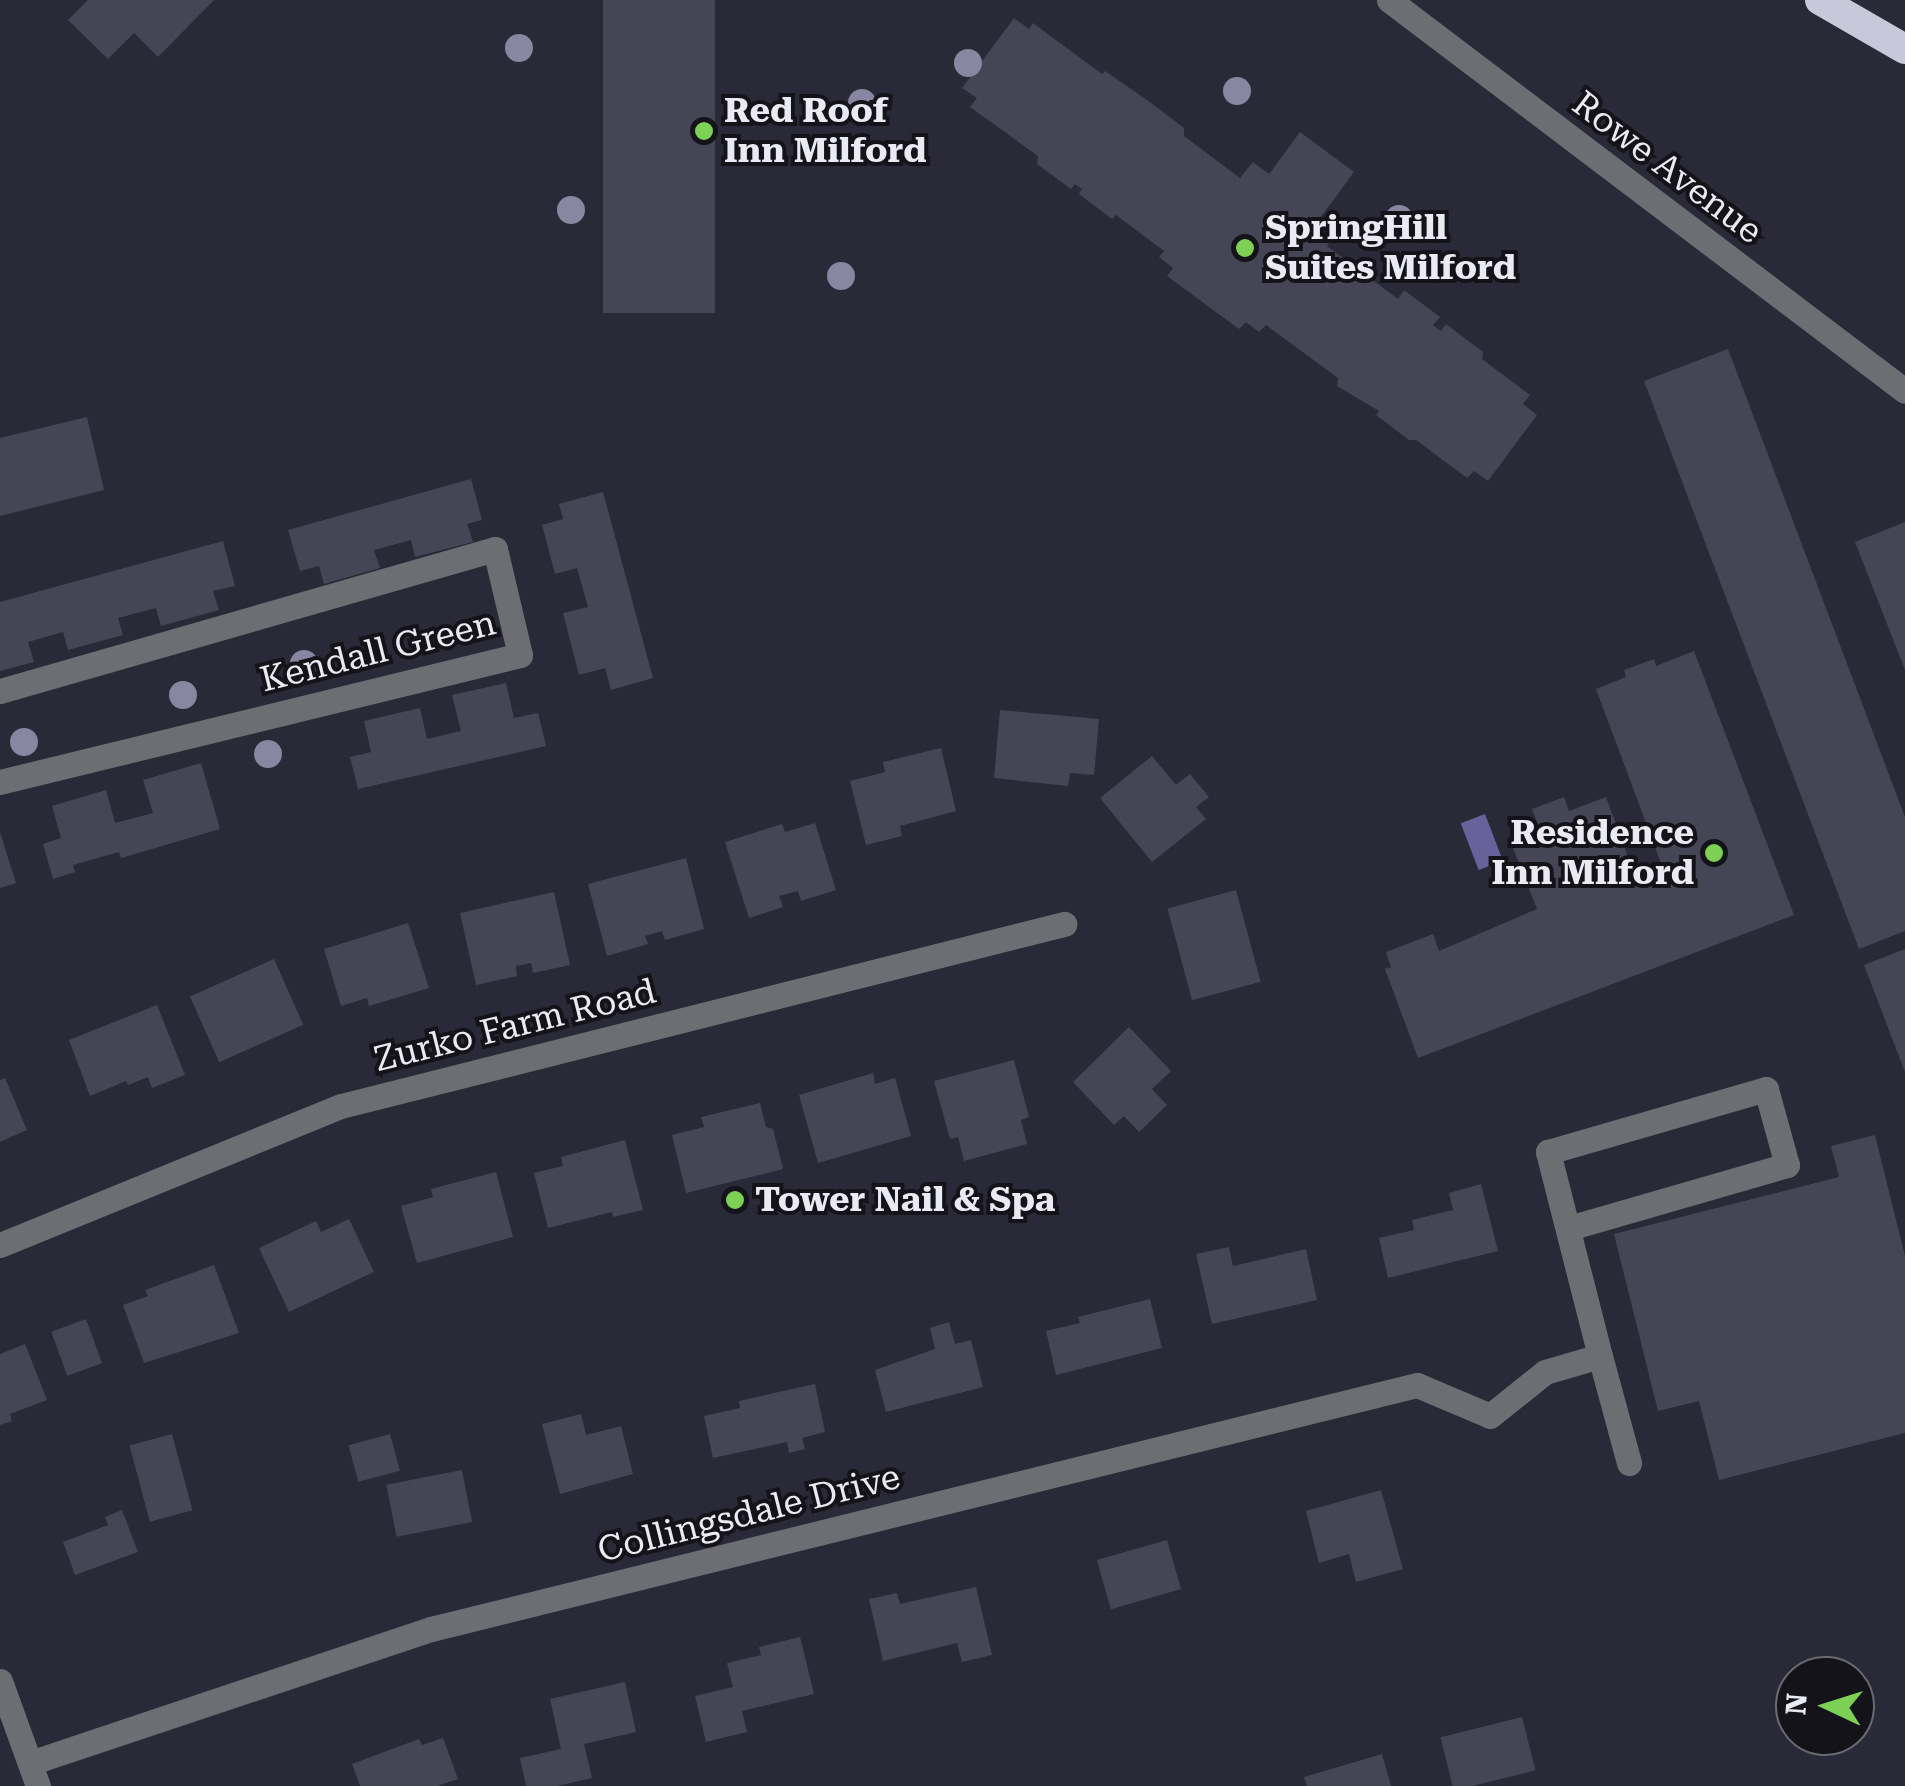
<!DOCTYPE html>
<html>
<head>
<meta charset="utf-8">
<style>
  body { margin:0 }
  #map { position:relative; width:1905px; height:1786px; overflow:hidden; background:#2a2937; font-family:"Roboto Serif",serif }
  div>[style] { position:absolute }
  .water>* { inset:0; background:#67629a; transform-origin:0 0 }
  .building>* { inset:0; background:#464555; transform-origin:0 0 }
  .minor>* { height:25px; margin:-12.5px; padding:0 12.5px; transform-origin:12.5px; border-radius:12.5px; background:#6d6d74 }
  .highway>* { height:30px; margin:-15px; padding:0 15px; transform-origin:15px; border-radius:15px; background:#c9c8db }
  .trees>* { width:28px; height:28px; margin:-14px; border-radius:50%; background:#8886a0 }
  .dots>* { width:28px; height:28px; translate:-50% -50%; box-sizing:border-box; border:5px solid #131319; border-radius:50% }
  span { translate:-50% -50%; white-space:nowrap; text-align:center; line-height:1.15; -webkit-text-stroke:8px #131319; paint-order:stroke }
  .poi-label { font-size:35px; color:#eaeaf4; font-weight:700 }
  .left { translate:0 -50%; text-align:left }
  .right { translate:-100% -50%; text-align:right }
  .street-label { font-size:35px; color:#eaeaf4 }
  .north { position:absolute; left:1775px; top:1656px; width:100px; height:100px; box-sizing:border-box; background:#131319; border:2px solid #696971; border-radius:50%; rotate:274deg; font-size:28px; font-weight:700; line-height:40px; text-align:center; color:#eaeaf4 }
  .north::after { content:''; display:block; margin:auto; width:35px; height:45px; background:#7cd155; clip-path:polygon(50% 0,100% 100%,50% 72%,0 100%) }
</style>
</head>
<body>
<div id="map">
  <div class="water">
    <div style="left:1485px;top:814px;width:50px;height:26px;rotate:69deg"></div>
  </div>
  <div class="building">
    <div style="clip-path:polygon(88px 0,214px 0,158px 57px,134px 33px,108px 59px,68px 20px)"></div>
    <div style="left:603px;top:0;width:112px;height:313px"></div>
    <div style="clip-path:polygon(1014px 18px,1029px 29px,1033px 23px,1102px 74px,1105px 71px,1147px 100px,1184px 128px,1184px 136px,1240px 178px,1253px 162px,1269px 174px,1300px 132px,1354px 172px,1315px 225px,1332px 238px,1327px 246px,1398px 299px,1404px 290px,1440px 317px,1433px 325px,1441px 331px,1446px 324px,1483px 352px,1482px 359px,1530px 395px,1523px 404px,1537px 415px,1488px 481px,1474px 471px,1467px 478px,1416px 440px,1409px 440px,1376px 415px,1379px 411px,1337px 386px,1338px 378px,1266px 325px,1259px 332px,1246px 322px,1239px 329px,1167px 276px,1173px 268px,1159px 257px,1164px 251px,1116px 215px,1112px 219px,1079px 194px,1082px 189px,1075px 184px,1071px 189px,1037px 164px,1038px 156px,970px 107px,977px 98px,962px 88px)"></div>
    <div style="clip-path:polygon(1728px 349px,1905px 817px,1905px 931px,1859px 949px,1644px 381px)"></div>
    <div style="clip-path:polygon(87px 417px,104px 490px,0 516px,0 438px)"></div>
    <div style="clip-path:polygon(471px 479px,482px 520px,467px 524px,473px 542px,415px 557px,411px 540px,374px 550px,380px 568px,324px 584px,319px 566px,300px 571px,288px 530px)"></div>
    <div style="clip-path:polygon(603px 492px,653px 678px,611px 690px,605px 668px,579px 675px,563px 613px,588px 607px,577px 568px,555px 574px,542px 525px,563px 519px,559px 504px)"></div>
    <div style="clip-path:polygon(1905px 522px,1905px 670px,1855px 542px)"></div>
    <div style="clip-path:polygon(223px 541px,235px 586px,213px 591px,219px 610px,161px 626px,156px 608px,118px 618px,123px 635px,68px 650px,63px 632px,28px 642px,34px 662px,0 671px,0 602px)"></div>
    <div style="clip-path:polygon(1694px 651px,1794px 915px,1418px 1058px,1385px 969px,1391px 967px,1386px 952px,1433px 934px,1439px 951px,1537px 909px,1511px 843px,1517px 832px,1538px 825px,1532px 809px,1564px 797px,1569px 811px,1606px 797px,1634px 873px,1661px 863px,1596px 689px,1626px 677px,1624px 670px,1654px 659px,1656px 666px)"></div>
    <div style="clip-path:polygon(506px 683px,514px 718px,538px 713px,546px 746px,358px 789px,350px 757px,371px 752px,364px 721px,420px 708px,427px 739px,461px 731px,452px 695px)"></div>
    <div style="clip-path:polygon(1000px 710px,1099px 719px,1094px 775px,1070px 773px,1068px 786px,994px 778px)"></div>
    <div style="clip-path:polygon(941px 748px,956px 811px,900px 826px,902px 836px,866px 845px,850px 781px,885px 772px,883px 762px)"></div>
    <div style="clip-path:polygon(1152px 756px,1176px 785px,1190px 774px,1209px 797px,1196px 807px,1206px 819px,1152px 862px,1100px 798px)"></div>
    <div style="clip-path:polygon(201px 763px,220px 829px,121px 858px,119px 852px,73px 865px,75px 872px,53px 879px,43px 844px,61px 838px,52px 806px,106px 790px,115px 823px,153px 813px,143px 780px)"></div>
    <div style="clip-path:polygon(815px 823px,836px 890px,801px 901px,798px 891px,779px 896px,783px 907px,749px 918px,725px 842px,782px 824px,785px 832px)"></div>
    <div style="clip-path:polygon(0 832px,16px 883px,0 888px)"></div>
    <div style="clip-path:polygon(686px 858px,704px 929px,665px 940px,662px 931px,645px 936px,648px 944px,607px 956px,588px 884px)"></div>
    <div style="left:1236px;top:890px;width:95px;height:71px;rotate:75deg"></div>
    <div style="clip-path:polygon(554px 892px,570px 965px,533px 973px,531px 963px,516px 966px,517px 976px,476px 985px,460px 913px)"></div>
    <div style="clip-path:polygon(408px 923px,429px 988px,369px 1006px,367px 998px,341px 1006px,324px 949px)"></div>
    <div style="clip-path:polygon(1905px 949px,1905px 1072px,1864px 965px)"></div>
    <div style="left:274px;top:959px;width:72px;height:92px;rotate:66deg"></div>
    <div style="clip-path:polygon(157px 1005px,185px 1075px,152px 1088px,148px 1077px,128px 1085px,126px 1081px,90px 1096px,69px 1040px)"></div>
    <div style="clip-path:polygon(1129px 1027px,1171px 1071px,1152px 1089px,1167px 1105px,1139px 1132px,1124px 1116px,1114px 1125px,1073px 1082px)"></div>
    <div style="clip-path:polygon(1014px 1060px,1029px 1117px,1021px 1120px,1027px 1144px,964px 1161px,958px 1137px,950px 1139px,934px 1081px)"></div>
    <div style="clip-path:polygon(873px 1073px,875px 1084px,895px 1078px,911px 1136px,818px 1163px,799px 1095px)"></div>
    <div style="clip-path:polygon(5px 1078px,27px 1130px,0 1142px,0 1080px)"></div>
    <div style="clip-path:polygon(760px 1103px,766px 1127px,773px 1129px,783px 1169px,686px 1193px,672px 1135px,704px 1127px,701px 1117px)"></div>
    <div style="clip-path:polygon(1875px 1135px,1905px 1256px,1905px 1433px,1719px 1480px,1699px 1401px,1658px 1411px,1614px 1234px,1839px 1177px,1831px 1146px)"></div>
    <div style="clip-path:polygon(625px 1140px,643px 1210px,613px 1217px,612px 1212px,548px 1228px,534px 1173px,563px 1166px,561px 1157px)"></div>
    <div style="clip-path:polygon(496px 1172px,513px 1237px,417px 1263px,401px 1206px,433px 1197px,431px 1189px)"></div>
    <div style="clip-path:polygon(1481px 1184px,1498px 1251px,1388px 1278px,1379px 1238px,1414px 1230px,1412px 1220px,1453px 1210px,1449px 1193px)"></div>
    <div style="clip-path:polygon(349px 1219px,374px 1272px,289px 1312px,259px 1248px,316px 1221px,321px 1232px)"></div>
    <div style="clip-path:polygon(1229px 1247px,1233px 1266px,1306px 1249px,1317px 1300px,1212px 1324px,1196px 1254px)"></div>
    <div style="clip-path:polygon(214px 1265px,239px 1333px,144px 1363px,123px 1305px,148px 1296px,145px 1290px)"></div>
    <div style="clip-path:polygon(1150px 1299px,1162px 1348px,1056px 1375px,1046px 1331px,1080px 1323px,1078px 1317px)"></div>
    <div style="left:86px;top:1319px;width:47px;height:37px;rotate:70deg"></div>
    <div style="clip-path:polygon(949px 1322px,955px 1344px,971px 1340px,983px 1387px,886px 1412px,875px 1370px,935px 1349px,930px 1328px)"></div>
    <div style="clip-path:polygon(25px 1344px,47px 1400px,10px 1414px,12px 1421px,0 1425px,0 1354px)"></div>
    <div style="clip-path:polygon(815px 1384px,825px 1432px,802px 1438px,805px 1449px,789px 1453px,787px 1442px,713px 1458px,704px 1416px,740px 1408px,739px 1401px)"></div>
    <div style="clip-path:polygon(581px 1414px,586px 1435px,621px 1426px,633px 1474px,560px 1494px,542px 1424px)"></div>
    <div style="left:172px;top:1434px;width:79px;height:44px;rotate:75deg"></div>
    <div style="left:390px;top:1434px;width:38px;height:43px;rotate:75deg"></div>
    <div style="left:462px;top:1470px;width:53px;height:77px;rotate:79deg"></div>
    <div style="clip-path:polygon(1381px 1490px,1403px 1569px,1356px 1582px,1349px 1554px,1319px 1563px,1306px 1511px)"></div>
    <div style="clip-path:polygon(122px 1510px,138px 1552px,75px 1575px,63px 1542px,108px 1525px,105px 1517px)"></div>
    <div style="left:1167px;top:1540px;width:51px;height:73px;rotate:74deg"></div>
    <div style="clip-path:polygon(976px 1587px,992px 1655px,962px 1662px,957px 1643px,883px 1661px,869px 1599px,897px 1593px,900px 1604px)"></div>
    <div style="clip-path:polygon(800px 1637px,814px 1694px,742px 1711px,747px 1732px,706px 1742px,695px 1696px,733px 1687px,727px 1663px,761px 1655px,759px 1647px)"></div>
    <div style="clip-path:polygon(625px 1682px,636px 1732px,584px 1744px,592px 1778px,557px 1786px,526px 1786px,520px 1758px,561px 1749px,550px 1699px)"></div>
    <div style="left:1522px;top:1717px;width:55px;height:84px;rotate:76deg"></div>
    <div style="clip-path:polygon(443px 1738px,458px 1779px,437px 1786px,360px 1786px,352px 1764px,419px 1739px,422px 1745px)"></div>
    <div style="clip-path:polygon(1382px 1754px,1391px 1786px,1307px 1786px,1304px 1777px)"></div>
  </div>
  <div class="minor">
    <div style="left:1389px;top:0;width:647px;rotate:37.15deg"></div>
    <div style="left:0;top:691px;width:515px;rotate:-16.01deg"></div>
    <div style="left:495px;top:549px;width:109px;rotate:76.7deg"></div>
    <div style="left:520px;top:655px;width:535px;rotate:166.28deg"></div>
    <div style="left:0;top:1245px;width:368px;rotate:-22.2deg"></div>
    <div style="left:341px;top:1106px;width:746px;rotate:-14.13deg"></div>
    <div style="left:1600px;top:1356px;width:111px;rotate:74.8deg"></div>
    <div style="left:0;top:1681px;width:112px;rotate:70.1deg"></div>
    <div style="left:30px;top:1763px;width:423px;rotate:-18.5deg"></div>
    <div style="left:431px;top:1629px;width:1016px;rotate:-13.9deg"></div>
    <div style="left:1417px;top:1385px;width:79px;rotate:23deg"></div>
    <div style="left:1490px;top:1416px;width:70px;rotate:-38.7deg"></div>
    <div style="left:1545px;top:1372px;width:57px;rotate:-16.2deg"></div>
    <div style="left:1600px;top:1356px;width:211px;rotate:-104.3deg"></div>
    <div style="left:1548px;top:1152px;width:227px;rotate:-16.1deg"></div>
    <div style="left:1766px;top:1089px;width:79px;rotate:74.6deg"></div>
    <div style="left:1787px;top:1165px;width:227px;rotate:163.9deg"></div>
  </div>
  <div class="highway">
    <div style="left:1820px;top:0;width:98px;rotate:30deg"></div>
  </div>
  <div class="trees">
    <div style="left:519px;top:48px"></div>
    <div style="left:968px;top:63px"></div>
    <div style="left:1237px;top:91px"></div>
    <div style="left:862px;top:103px"></div>
    <div style="left:571px;top:210px"></div>
    <div style="left:1399px;top:219px"></div>
    <div style="left:841px;top:276px"></div>
    <div style="left:304px;top:664px"></div>
    <div style="left:183px;top:695px"></div>
    <div style="left:24px;top:742px"></div>
    <div style="left:268px;top:754px"></div>
  </div>
  <div class="dots">
    <div style="left:704px;top:131px;background:#7cd155"></div>
    <div style="left:1245px;top:248px;background:#7cd155"></div>
    <div style="left:1714px;top:853px;background:#7cd155"></div>
    <div style="left:735px;top:1200px;background:#7cd155"></div>
  </div>
  <div class="poi-label">
    <span class="left" style="left:724px;top:131px">Red Roof<br>Inn Milford</span>
    <span class="left" style="left:1265px;top:248px">SpringHill<br>Suites Milford</span>
    <span class="right" style="left:1694px;top:853px">Residence<br>Inn Milford</span>
    <span class="left" style="left:755px;top:1200px">Tower Nail &amp; Spa</span>
  </div>
  <div class="street-label">
    <span style="left:1667px;top:168px;rotate:37deg">Rowe Avenue</span>
    <span style="left:378px;top:652px;rotate:-14deg">Kendall Green</span>
    <span style="left:515px;top:1026px;rotate:-14deg">Zurko Farm Road</span>
    <span style="left:749px;top:1514px;rotate:-14deg">Collingsdale Drive</span>
  </div>
  <div class="north">N</div>
</div>
</body>
</html>
